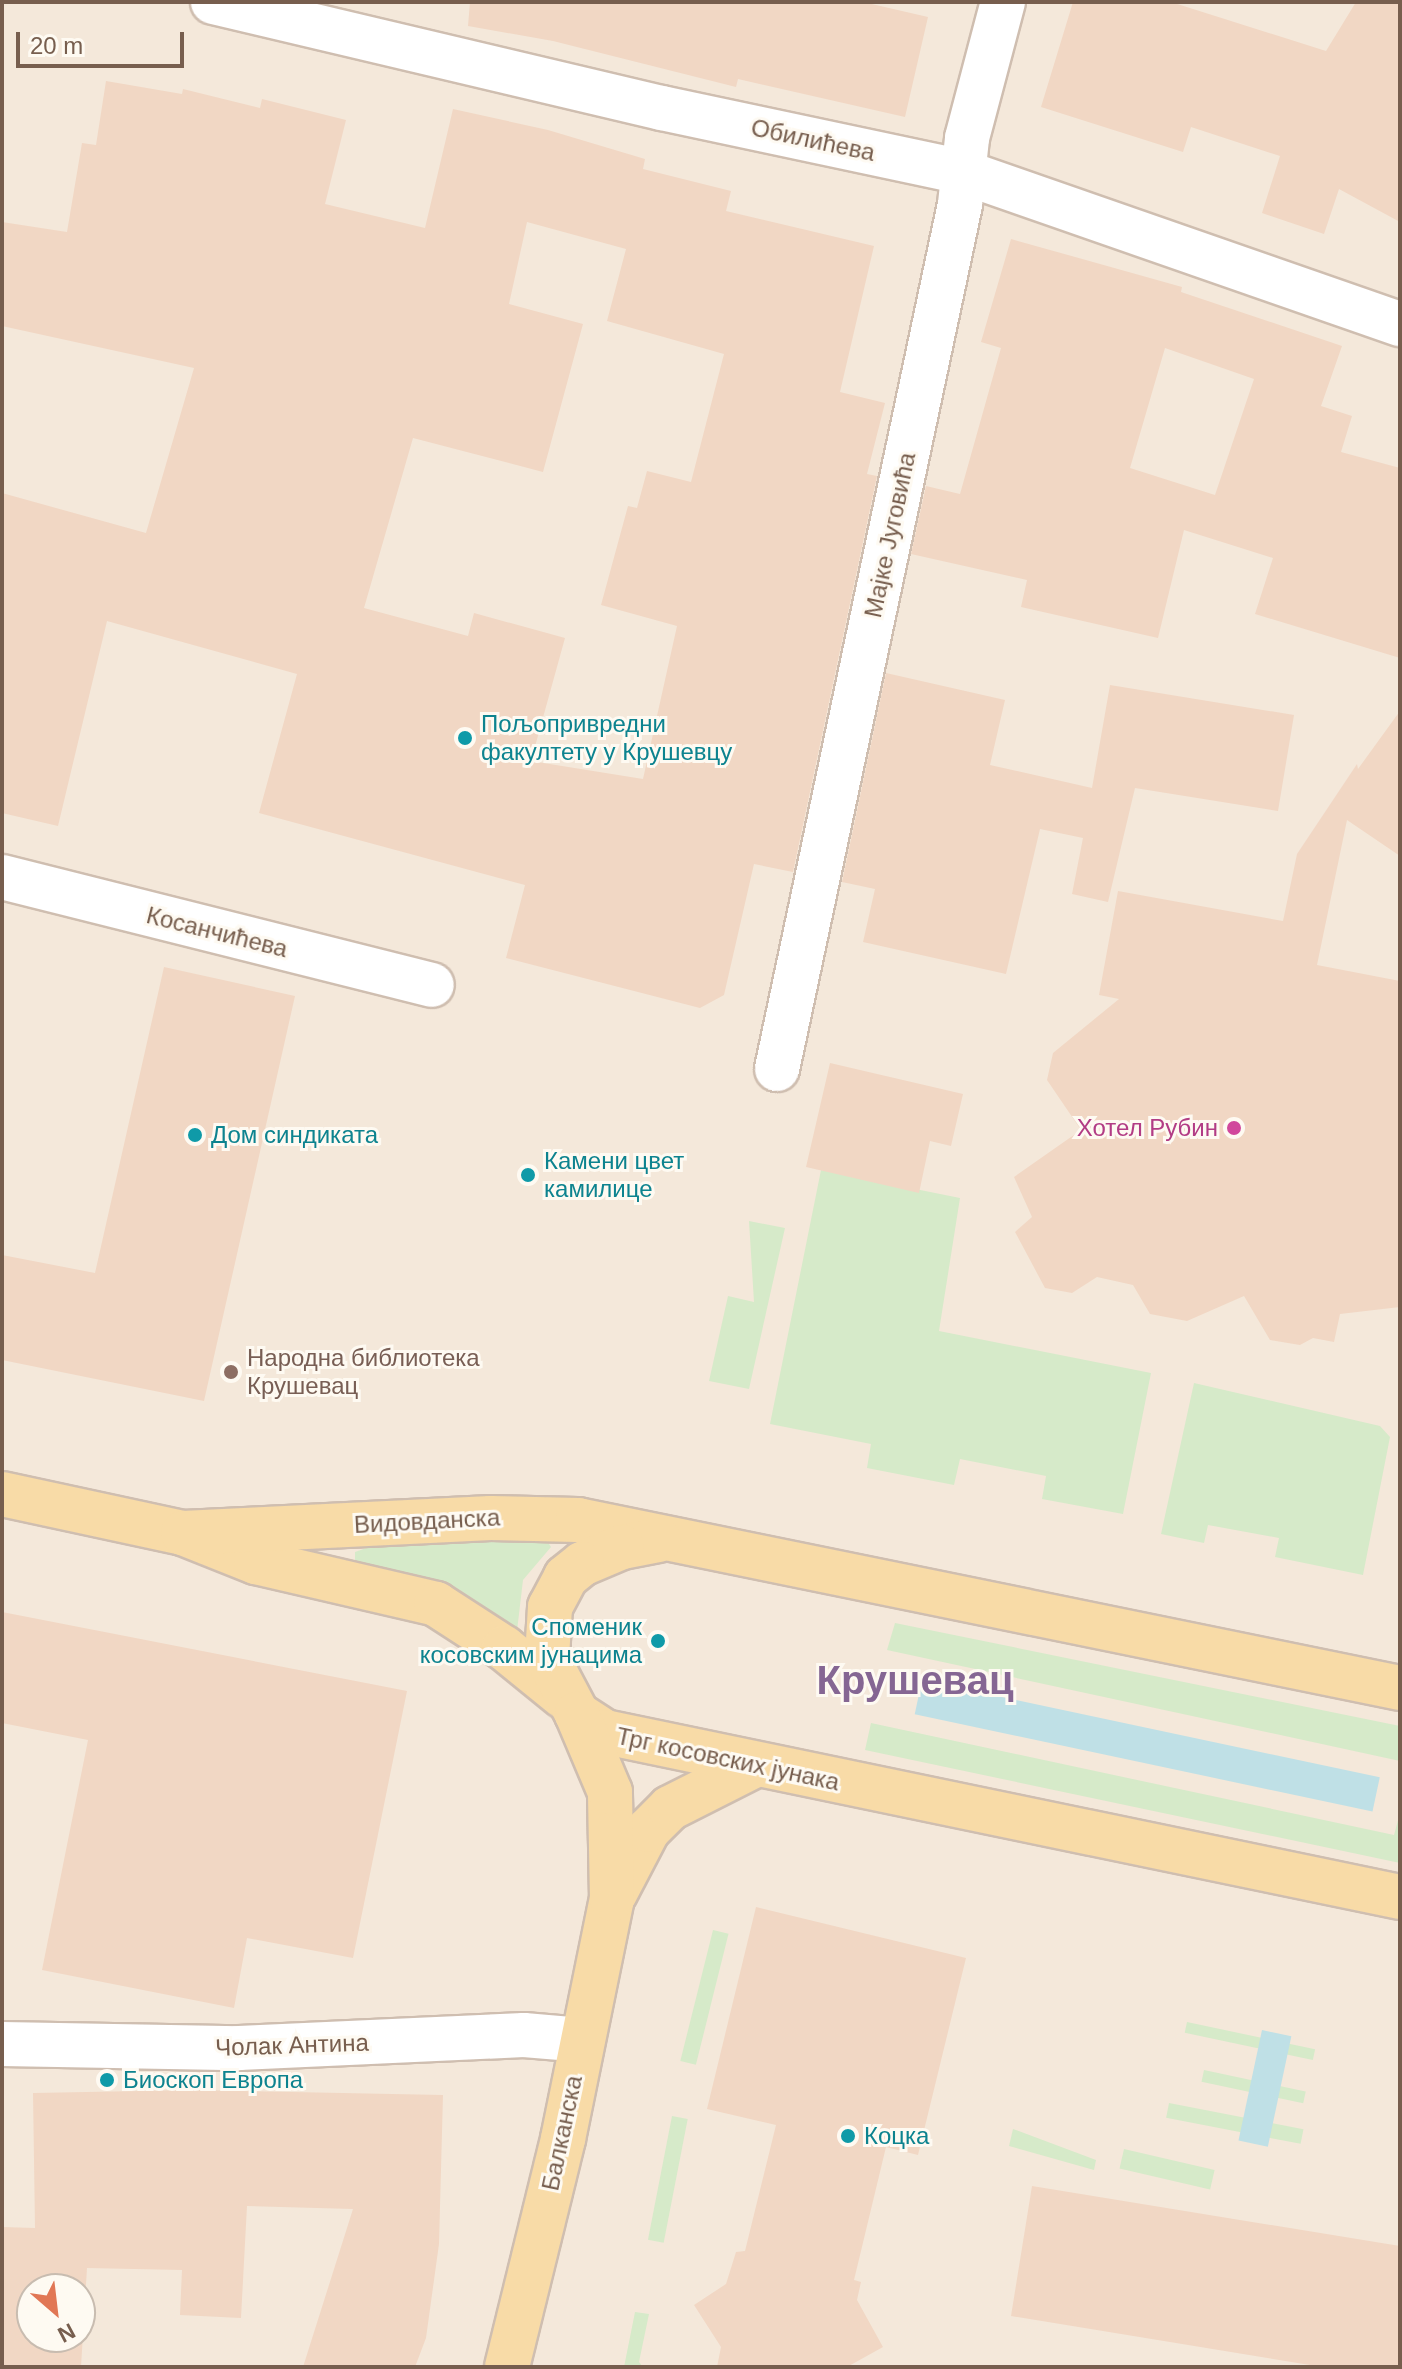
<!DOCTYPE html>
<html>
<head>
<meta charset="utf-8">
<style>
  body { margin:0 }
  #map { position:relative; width:1402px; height:2369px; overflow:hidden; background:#fcf6eb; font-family:Helvetica,sans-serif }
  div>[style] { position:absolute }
  .residential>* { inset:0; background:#f4e8da }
  .green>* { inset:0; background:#d6eac9; transform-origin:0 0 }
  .water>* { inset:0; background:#bfe0e6; transform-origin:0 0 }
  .building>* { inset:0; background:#f1d7c4 }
  .roads { filter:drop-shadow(2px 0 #cfbeb0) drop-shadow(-2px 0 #cfbeb0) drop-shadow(0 2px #cfbeb0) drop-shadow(0 -2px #cfbeb0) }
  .minor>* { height:44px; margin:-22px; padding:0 22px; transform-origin:22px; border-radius:22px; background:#fff }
  .major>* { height:44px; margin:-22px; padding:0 22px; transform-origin:22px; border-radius:22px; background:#f8dba7 }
  .dots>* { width:22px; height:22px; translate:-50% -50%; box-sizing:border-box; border:4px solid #fefaf2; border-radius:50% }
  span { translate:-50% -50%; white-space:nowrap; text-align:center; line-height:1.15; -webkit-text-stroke:6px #fefaf2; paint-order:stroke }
  .street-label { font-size:24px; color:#775e4e }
  .culture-label { font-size:24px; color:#0d838f }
  .left { translate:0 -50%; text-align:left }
  .right { translate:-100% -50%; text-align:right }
  .hotel-label { font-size:24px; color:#b23c85 }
  .education-label { font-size:24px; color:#785e54 }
  .town-label { font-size:40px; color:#856693; font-weight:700 }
  .frame { position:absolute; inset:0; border:4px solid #775e4e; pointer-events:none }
  .north { position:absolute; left:16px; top:2273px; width:80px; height:80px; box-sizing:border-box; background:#fefaf2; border:2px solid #c8bcb0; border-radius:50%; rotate:152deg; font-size:22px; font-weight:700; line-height:32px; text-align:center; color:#775e4e }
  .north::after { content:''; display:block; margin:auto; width:28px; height:36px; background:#e17755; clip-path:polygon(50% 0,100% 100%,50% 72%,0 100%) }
  .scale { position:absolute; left:16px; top:32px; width:168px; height:36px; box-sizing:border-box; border:4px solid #775e4e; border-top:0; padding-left:10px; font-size:24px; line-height:28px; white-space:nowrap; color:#775e4e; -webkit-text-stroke:6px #fefaf2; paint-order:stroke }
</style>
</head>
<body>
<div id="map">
  <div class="residential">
    <div style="clip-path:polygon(evenodd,2px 2px,1400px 2px,1400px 2367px,2px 2367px,2px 2px,32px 2289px,80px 2289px,80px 2337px,32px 2337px,32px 2289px)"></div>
  </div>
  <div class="green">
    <div style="clip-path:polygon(821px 1170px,960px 1198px,939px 1331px,1151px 1373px,1123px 1514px,1042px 1499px,1046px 1476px,960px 1459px,954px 1485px,867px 1468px,871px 1444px,770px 1424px)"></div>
    <div style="clip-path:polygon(749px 1221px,785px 1228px,749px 1389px,709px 1381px,728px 1296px,754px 1302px)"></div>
    <div style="clip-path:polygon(1194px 1383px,1380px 1426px,1390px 1437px,1363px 1575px,1275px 1557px,1279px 1538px,1208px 1525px,1204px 1543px,1161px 1534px)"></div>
    <div style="clip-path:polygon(533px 1535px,545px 1538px,551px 1547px,523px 1580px,517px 1631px,449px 1587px,359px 1567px,355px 1561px,355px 1552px,372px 1546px)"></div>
    <div style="clip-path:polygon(895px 1623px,1400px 1726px,1400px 1761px,887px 1650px)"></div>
    <div style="clip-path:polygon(871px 1723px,1394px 1835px,1400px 1813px,1400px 1863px,865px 1750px)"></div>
    <div style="left:713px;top:1930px;width:16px;height:135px;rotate:14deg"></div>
    <div style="left:1187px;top:2022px;width:131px;height:11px;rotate:12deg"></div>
    <div style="left:1204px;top:2070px;width:104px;height:12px;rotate:12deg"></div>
    <div style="left:1169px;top:2103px;width:137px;height:15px;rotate:11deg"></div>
    <div style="left:672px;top:2116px;width:16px;height:126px;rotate:11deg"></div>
    <div style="clip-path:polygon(1013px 2129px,1096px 2160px,1094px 2170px,1009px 2146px)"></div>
    <div style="left:1124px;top:2149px;width:93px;height:20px;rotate:13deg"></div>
    <div style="clip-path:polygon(635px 2312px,649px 2314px,639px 2362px,643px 2367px,624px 2367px)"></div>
  </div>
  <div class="water">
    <div style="left:922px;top:1680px;width:468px;height:35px;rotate:12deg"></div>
    <div style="left:1262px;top:2030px;width:30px;height:113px;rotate:12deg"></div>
  </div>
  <div class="building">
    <div style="clip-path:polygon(470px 2px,863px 2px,928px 17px,905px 117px,738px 79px,736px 87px,553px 41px,468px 26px)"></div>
    <div style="clip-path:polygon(1073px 2px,1171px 2px,1326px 51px,1356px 2px,1400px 2px,1400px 222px,1339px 189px,1324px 234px,1262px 213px,1280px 156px,1191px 127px,1183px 152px,1041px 107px)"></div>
    <div style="clip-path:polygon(evenodd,106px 81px,182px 94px,183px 89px,260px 108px,262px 99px,346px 120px,325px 204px,425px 228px,453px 109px,548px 130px,645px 159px,643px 169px,731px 191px,726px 211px,874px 246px,840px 392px,885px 403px,867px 474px,877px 476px,793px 872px,754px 864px,724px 995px,700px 1008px,506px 958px,525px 885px,259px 813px,297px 674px,107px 621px,58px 826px,2px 813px,2px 493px,146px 533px,194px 368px,2px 326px,2px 222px,67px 232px,82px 143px,96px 145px,106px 81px,527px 222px,626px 249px,607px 321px,724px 354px,691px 482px,647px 471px,637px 508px,628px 506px,601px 605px,677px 626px,643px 779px,531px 761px,565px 638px,474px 613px,468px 636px,364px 608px,413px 438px,543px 472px,583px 324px,509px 304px,527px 222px)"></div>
    <div style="clip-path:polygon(evenodd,1011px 239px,1182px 287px,1181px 292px,1342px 346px,1321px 406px,1352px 416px,1341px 452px,1400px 468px,1400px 658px,1255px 614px,1273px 558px,1184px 530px,1158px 638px,1021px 607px,1027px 580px,911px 554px,926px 486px,960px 494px,1001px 348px,981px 342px,1011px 239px,1165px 348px,1254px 379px,1215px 495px,1130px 468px,1165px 348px)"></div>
    <div style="clip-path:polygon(886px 673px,1005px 700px,990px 765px,1092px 788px,1110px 685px,1294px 715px,1278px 811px,1135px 788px,1108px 902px,1072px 894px,1083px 838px,1040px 829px,1006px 974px,863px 942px,875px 889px,842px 882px)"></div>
    <div style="clip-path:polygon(1400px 711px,1400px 856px,1347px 820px,1317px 965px,1400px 981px,1400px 1307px,1340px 1314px,1334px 1342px,1313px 1338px,1300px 1345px,1270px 1340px,1244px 1296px,1187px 1321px,1150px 1314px,1133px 1285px,1097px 1277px,1072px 1293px,1045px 1288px,1015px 1232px,1032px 1217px,1014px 1177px,1081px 1130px,1047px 1080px,1053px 1053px,1119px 999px,1099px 995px,1118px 891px,1283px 921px,1297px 854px,1357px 764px,1358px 769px)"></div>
    <div style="clip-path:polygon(164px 967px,295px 996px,204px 1401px,2px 1360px,2px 1255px,95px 1273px)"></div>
    <div style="clip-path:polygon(830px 1063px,963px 1094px,951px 1146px,930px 1141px,919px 1193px,806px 1167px)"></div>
    <div style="clip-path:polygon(2px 1612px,407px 1691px,353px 1958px,247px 1938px,234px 2008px,42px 1970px,88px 1740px,2px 1723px)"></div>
    <div style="clip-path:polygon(756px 1907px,966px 1958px,918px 2155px,886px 2147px,854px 2280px,861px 2282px,857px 2300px,883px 2347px,847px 2367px,717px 2367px,721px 2347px,694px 2305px,726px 2284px,736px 2252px,745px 2251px,776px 2125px,707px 2109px)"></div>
    <div style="clip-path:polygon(evenodd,194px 2090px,443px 2095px,439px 2244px,426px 2338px,415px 2367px,303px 2367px,353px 2209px,247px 2206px,241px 2318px,180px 2315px,182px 2270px,87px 2268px,81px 2367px,2px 2367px,2px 2227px,35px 2228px,33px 2093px,194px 2090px,32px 2289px,80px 2289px,80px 2337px,32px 2337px,32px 2289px)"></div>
    <div style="clip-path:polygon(1032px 2186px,1400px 2246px,1400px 2367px,1322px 2367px,1011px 2316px)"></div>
  </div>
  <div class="roads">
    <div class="minor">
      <div style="left:213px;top:2px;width:461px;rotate:13.3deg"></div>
      <div style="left:662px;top:108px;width:308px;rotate:12deg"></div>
      <div style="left:963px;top:172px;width:463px;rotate:19.2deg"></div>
      <div style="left:2px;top:877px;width:443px;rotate:14.1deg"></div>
      <div style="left:777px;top:1069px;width:884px;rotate:-78.05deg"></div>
      <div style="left:960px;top:204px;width:66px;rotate:-83.9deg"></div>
      <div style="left:967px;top:138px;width:141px;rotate:-75.2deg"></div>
      <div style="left:2px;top:2044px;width:237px;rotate:1deg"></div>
      <div style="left:239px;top:2048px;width:285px;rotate:-2.6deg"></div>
      <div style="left:524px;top:2035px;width:58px;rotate:4.9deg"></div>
    </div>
    <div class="major">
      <div style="left:2px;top:1494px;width:185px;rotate:12.2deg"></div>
      <div style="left:183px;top:1533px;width:79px;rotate:21.7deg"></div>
      <div style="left:256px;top:1562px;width:185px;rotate:13.1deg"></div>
      <div style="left:436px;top:1604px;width:81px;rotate:32.9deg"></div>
      <div style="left:504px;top:1648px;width:76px;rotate:39.1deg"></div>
      <div style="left:183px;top:1533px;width:308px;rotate:-2.8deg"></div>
      <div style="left:491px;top:1518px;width:87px;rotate:1.3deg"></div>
      <div style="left:578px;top:1520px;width:839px;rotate:11.55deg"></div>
      <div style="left:659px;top:1540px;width:38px;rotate:169deg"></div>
      <div style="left:622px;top:1547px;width:43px;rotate:157deg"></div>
      <div style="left:582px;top:1564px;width:21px;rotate:141deg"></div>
      <div style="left:566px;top:1577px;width:34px;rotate:118deg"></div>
      <div style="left:550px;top:1607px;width:50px;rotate:93.4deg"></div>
      <div style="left:547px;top:1657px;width:64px;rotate:62.2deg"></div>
      <div style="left:577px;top:1714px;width:33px;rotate:33deg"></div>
      <div style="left:605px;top:1732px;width:812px;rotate:11.73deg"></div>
      <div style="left:615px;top:1893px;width:71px;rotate:-62.4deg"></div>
      <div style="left:648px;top:1830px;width:31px;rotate:-45deg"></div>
      <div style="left:670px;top:1808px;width:93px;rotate:-26.8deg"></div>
      <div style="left:507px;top:2367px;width:235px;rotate:-76.2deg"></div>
      <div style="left:563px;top:2139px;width:245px;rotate:-78.5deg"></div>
      <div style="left:612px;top:1899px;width:107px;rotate:-91.1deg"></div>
      <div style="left:610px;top:1792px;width:85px;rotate:-112.9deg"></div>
    </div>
  </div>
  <div class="dots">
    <div style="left:465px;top:738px;background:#0f9aa8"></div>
    <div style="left:1234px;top:1128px;background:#d1479c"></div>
    <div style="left:195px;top:1135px;background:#0f9aa8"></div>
    <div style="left:528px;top:1175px;background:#0f9aa8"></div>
    <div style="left:231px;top:1372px;background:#8d6e63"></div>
    <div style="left:658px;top:1641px;background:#0f9aa8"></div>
    <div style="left:107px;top:2080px;background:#0f9aa8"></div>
    <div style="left:848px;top:2136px;background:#0f9aa8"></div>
  </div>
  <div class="street-label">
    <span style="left:813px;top:140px;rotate:12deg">Обилићева</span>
    <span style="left:890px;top:535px;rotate:-78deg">Мајке Југовића</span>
    <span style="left:217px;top:932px;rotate:14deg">Косанчићева</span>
    <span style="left:427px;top:1521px;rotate:-3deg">Видовданска</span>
    <span style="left:728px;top:1759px;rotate:12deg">Трг косовских јунака</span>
    <span style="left:292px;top:2045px;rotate:-2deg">Чолак Антина</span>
    <span style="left:562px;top:2133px;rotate:-78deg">Балканска</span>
  </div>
  <div class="culture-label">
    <span class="left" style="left:481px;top:738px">Пољопривредни<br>факултету у Крушевцу</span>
    <span class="left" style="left:211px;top:1135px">Дом синдиката</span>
    <span class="left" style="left:544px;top:1175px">Камени цвет<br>камилице</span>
    <span class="right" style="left:642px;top:1641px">Споменик<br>косовским јунацима</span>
    <span class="left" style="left:123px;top:2080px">Биоскоп Европа</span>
    <span class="left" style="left:864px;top:2136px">Коцка</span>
  </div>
  <div class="hotel-label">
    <span class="right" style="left:1218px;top:1128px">Хотел Рубин</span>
  </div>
  <div class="education-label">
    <span class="left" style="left:247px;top:1372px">Народна библиотека<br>Крушевац</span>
  </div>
  <div class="town-label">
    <span style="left:915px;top:1680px">Крушевац</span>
  </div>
  <div class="frame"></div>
  <div class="north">N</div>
  <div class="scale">20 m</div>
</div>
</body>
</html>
